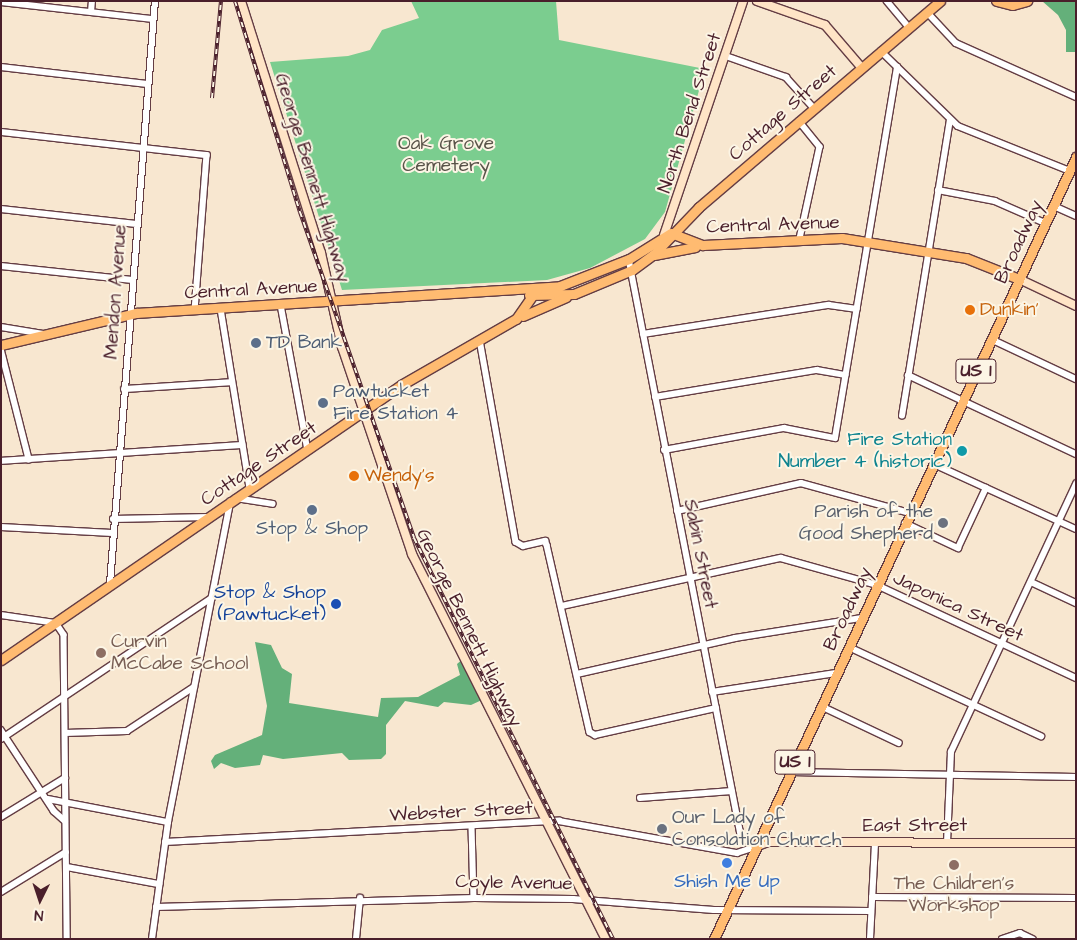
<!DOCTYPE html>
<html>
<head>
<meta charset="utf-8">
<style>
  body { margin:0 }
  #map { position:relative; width:1077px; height:940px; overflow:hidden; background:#f8e7d0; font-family:"Architects Daughter",sans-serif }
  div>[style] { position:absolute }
  .green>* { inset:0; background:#7bcd8f }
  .forest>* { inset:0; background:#64b07a }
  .roads { filter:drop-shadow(1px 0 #643d44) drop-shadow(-1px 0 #643d44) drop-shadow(0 1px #643d44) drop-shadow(0 -1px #643d44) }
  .street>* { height:5.5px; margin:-2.75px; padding:0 2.75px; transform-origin:2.75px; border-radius:2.75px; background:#fff }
  .secondary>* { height:8px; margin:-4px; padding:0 4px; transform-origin:4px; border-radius:4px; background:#ffe4c6 }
  .primary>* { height:9px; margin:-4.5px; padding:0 4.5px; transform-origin:4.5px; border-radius:4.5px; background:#ffbb71 }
  .highway>* { height:10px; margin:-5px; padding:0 5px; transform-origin:5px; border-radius:5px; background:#ffbb71 }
  .rail>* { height:4px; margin-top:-2px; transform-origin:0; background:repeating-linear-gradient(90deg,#fcf5e5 0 5.5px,#4a1f2b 0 11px); box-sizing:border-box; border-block:1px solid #4a1f2b }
  .dots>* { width:14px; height:14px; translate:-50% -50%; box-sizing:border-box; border:2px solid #fcf5e5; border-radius:50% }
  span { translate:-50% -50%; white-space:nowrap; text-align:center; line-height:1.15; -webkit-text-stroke:4px #fcf5e5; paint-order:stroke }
  .shield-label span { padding:1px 4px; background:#fcf5e5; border:1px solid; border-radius:4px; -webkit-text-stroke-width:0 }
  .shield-label { font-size:18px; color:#4a1f2b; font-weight:700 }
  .street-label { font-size:19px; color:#4a1f2b }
  .park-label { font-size:19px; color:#595349 }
  .food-label { font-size:19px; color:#c56008 }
  .left { translate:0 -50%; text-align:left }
  .service-label { font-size:19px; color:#4e5e75 }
  .culture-label { font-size:19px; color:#0d838f }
  .right { translate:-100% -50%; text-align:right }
  .worship-label { font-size:19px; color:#5b616d }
  .transit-label { font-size:19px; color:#164399 }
  .education-label { font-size:19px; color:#785e54 }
  .shop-label { font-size:19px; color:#366cbe }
  .frame { position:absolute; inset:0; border:2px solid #4a1f2b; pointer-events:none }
  .north { position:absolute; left:15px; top:875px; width:50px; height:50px; -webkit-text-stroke:4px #fcf5e5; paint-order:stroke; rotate:184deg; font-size:14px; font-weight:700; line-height:20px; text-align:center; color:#4a1f2b }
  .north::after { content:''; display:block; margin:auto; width:18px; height:22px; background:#4a1f2b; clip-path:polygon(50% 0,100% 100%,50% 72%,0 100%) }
</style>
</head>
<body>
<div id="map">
  <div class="green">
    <div style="clip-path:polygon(411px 1px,556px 1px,559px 40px,705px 69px,665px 212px,645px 239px,590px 268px,547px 280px,342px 290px,270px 62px,348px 56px,370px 50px,382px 30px,419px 18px)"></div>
  </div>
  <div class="forest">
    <div style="clip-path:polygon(1042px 1px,1076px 1px,1076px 52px,1066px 52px,1066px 30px,1058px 15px)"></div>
    <div style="clip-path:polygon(255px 642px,271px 645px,282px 668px,292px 674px,289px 703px,378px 717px,381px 698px,418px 697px,460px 675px,457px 664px,464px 658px,484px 699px,471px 705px,444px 702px,438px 707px,405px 701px,386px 725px,386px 754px,381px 759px,349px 760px,342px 753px,283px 759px,263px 755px,260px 765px,235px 768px,221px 763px,214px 769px,211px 761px,215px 755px,262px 735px,267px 706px)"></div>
  </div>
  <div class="roads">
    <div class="street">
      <div style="left:887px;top:1px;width:34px;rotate:50deg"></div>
      <div style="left:1px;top:2px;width:153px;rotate:6.4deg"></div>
      <div style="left:91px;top:12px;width:11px;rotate:-85deg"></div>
      <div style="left:927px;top:12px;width:42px;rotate:46.9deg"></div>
      <div style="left:956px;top:43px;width:132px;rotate:24.2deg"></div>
      <div style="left:881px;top:51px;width:107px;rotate:44.2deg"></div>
      <div style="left:958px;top:126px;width:121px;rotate:21.9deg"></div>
      <div style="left:726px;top:56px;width:64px;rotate:19.3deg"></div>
      <div style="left:786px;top:77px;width:42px;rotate:47.9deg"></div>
      <div style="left:1px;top:67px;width:147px;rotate:6.6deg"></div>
      <div style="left:799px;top:121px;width:33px;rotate:51deg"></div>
      <div style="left:820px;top:147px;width:94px;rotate:102.3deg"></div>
      <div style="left:1px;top:132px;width:207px;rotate:6.4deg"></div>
      <div style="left:207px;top:155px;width:156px;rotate:94.4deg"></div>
      <div style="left:938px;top:190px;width:58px;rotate:10.9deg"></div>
      <div style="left:995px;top:201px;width:55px;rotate:23.7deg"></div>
      <div style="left:1054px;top:206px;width:24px;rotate:24deg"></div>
      <div style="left:1px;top:209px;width:136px;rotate:6.3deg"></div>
      <div style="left:629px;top:259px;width:587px;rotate:79deg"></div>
      <div style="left:741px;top:835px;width:18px;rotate:41deg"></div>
      <div style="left:1px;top:266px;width:132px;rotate:6.1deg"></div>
      <div style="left:281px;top:305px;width:148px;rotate:79.5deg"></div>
      <div style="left:221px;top:309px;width:181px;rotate:80.8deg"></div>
      <div style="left:1px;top:327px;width:44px;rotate:9.2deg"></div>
      <div style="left:643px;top:334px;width:188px;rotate:-8.9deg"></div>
      <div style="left:829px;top:305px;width:28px;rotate:8deg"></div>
      <div style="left:991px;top:339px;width:94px;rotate:25.2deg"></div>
      <div style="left:480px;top:340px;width:205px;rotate:79.9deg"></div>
      <div style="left:516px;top:542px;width:8px;rotate:30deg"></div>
      <div style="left:523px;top:546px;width:23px;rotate:-13deg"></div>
      <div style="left:545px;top:541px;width:4px;rotate:63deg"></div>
      <div style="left:547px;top:545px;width:192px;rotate:77.1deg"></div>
      <div style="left:590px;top:732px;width:6px;rotate:31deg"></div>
      <div style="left:595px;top:735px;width:124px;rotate:-12.6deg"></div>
      <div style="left:1px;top:349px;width:114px;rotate:75.7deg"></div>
      <div style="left:908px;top:375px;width:186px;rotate:25.2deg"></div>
      <div style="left:124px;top:389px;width:107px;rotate:-3.7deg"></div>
      <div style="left:655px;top:397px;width:164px;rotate:-9.5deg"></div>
      <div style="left:817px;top:370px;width:29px;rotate:10deg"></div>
      <div style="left:902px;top:416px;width:299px;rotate:-80.8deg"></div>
      <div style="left:664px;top:450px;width:122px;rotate:-10.4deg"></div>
      <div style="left:784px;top:428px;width:52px;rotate:11.1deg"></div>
      <div style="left:835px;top:438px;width:376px;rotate:-80.5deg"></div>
      <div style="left:1px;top:461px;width:242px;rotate:-3.8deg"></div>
      <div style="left:934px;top:464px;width:156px;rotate:24.6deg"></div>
      <div style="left:236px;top:498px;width:37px;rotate:9deg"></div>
      <div style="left:677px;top:511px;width:127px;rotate:-12.7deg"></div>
      <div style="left:801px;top:483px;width:113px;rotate:15.4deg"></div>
      <div style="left:113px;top:519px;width:96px;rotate:-1.2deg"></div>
      <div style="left:905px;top:523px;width:59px;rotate:25.3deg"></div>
      <div style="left:958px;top:548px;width:66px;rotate:-65deg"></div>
      <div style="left:1px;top:527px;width:111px;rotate:3.1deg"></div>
      <div style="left:1031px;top:582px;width:50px;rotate:25deg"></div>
      <div style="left:110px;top:584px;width:585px;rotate:-85.59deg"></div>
      <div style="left:562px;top:606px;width:224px;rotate:-12.4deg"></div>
      <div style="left:781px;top:558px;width:100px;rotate:15.7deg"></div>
      <div style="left:877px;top:585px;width:220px;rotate:25deg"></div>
      <div style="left:1px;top:615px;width:56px;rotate:8.3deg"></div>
      <div style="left:56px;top:623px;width:14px;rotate:56deg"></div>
      <div style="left:64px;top:635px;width:304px;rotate:89.4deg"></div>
      <div style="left:849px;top:647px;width:212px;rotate:24.9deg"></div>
      <div style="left:577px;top:674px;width:162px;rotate:-12.8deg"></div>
      <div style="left:735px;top:638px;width:128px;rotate:-9deg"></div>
      <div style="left:712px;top:692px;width:125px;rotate:-8.7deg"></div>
      <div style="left:821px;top:706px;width:86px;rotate:25.4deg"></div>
      <div style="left:1px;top:730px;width:97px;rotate:56.8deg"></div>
      <div style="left:54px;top:811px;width:15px;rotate:42deg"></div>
      <div style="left:65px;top:733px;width:62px;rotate:-1.8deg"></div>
      <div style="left:127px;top:731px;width:80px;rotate:-33.3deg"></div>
      <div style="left:1px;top:739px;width:254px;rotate:-33.8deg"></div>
      <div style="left:790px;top:772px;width:286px;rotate:1deg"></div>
      <div style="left:640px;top:798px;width:92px;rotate:-4.4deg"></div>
      <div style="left:48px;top:799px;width:122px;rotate:10.9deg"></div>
      <div style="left:1px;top:817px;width:75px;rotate:-31.4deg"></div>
      <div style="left:472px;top:827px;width:71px;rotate:88.4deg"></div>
      <div style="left:165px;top:842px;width:395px;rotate:-3.1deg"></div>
      <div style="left:559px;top:821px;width:181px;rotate:10.2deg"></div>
      <div style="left:737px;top:853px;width:19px;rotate:-18deg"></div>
      <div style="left:947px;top:843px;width:91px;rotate:-87.5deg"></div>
      <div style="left:951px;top:752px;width:296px;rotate:-65deg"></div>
      <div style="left:67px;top:867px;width:94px;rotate:10.5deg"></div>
      <div style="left:1px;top:892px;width:76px;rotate:-31.6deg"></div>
      <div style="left:872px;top:897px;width:204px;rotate:0.3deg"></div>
      <div style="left:156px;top:907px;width:318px;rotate:-1.6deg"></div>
      <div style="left:474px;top:898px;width:99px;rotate:0.6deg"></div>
      <div style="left:573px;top:899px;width:141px;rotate:4.5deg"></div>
      <div style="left:714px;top:910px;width:157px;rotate:0.4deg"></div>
      <div style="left:152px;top:939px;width:118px;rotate:-82.2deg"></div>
      <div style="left:168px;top:822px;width:326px;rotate:-79deg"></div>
      <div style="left:356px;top:939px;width:41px;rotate:-84.4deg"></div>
      <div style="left:870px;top:939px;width:97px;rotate:-87deg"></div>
      <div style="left:1002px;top:939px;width:19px;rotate:-18deg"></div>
      <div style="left:1020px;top:933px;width:14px;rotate:25deg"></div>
    </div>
    <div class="secondary">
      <div style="left:241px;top:1px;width:264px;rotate:72.4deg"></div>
      <div style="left:321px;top:253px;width:96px;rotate:77.4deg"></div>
      <div style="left:342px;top:347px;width:219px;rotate:71.3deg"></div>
      <div style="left:412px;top:554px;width:431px;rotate:63.3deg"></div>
      <div style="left:757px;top:1px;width:72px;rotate:19.4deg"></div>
      <div style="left:825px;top:25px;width:55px;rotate:49.4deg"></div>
      <div style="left:664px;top:235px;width:247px;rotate:-71.3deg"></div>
      <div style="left:1019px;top:279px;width:63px;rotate:25.3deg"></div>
      <div style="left:755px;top:847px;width:14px;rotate:-21deg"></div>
      <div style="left:768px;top:842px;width:308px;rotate:0.2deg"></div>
    </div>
    <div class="primary">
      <div style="left:654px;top:255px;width:42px;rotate:-11deg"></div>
      <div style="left:529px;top:295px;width:45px;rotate:-1.3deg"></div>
      <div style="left:574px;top:294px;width:63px;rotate:-22.5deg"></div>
      <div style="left:632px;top:270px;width:26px;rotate:-36deg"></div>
      <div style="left:653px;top:255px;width:66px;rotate:-46.2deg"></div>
      <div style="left:699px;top:207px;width:317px;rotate:-40.5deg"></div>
      <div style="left:523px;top:316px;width:47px;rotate:-23.8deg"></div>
      <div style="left:1px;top:345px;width:139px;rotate:-13.3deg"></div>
      <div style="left:136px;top:313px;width:425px;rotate:-3.6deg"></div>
      <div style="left:560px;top:286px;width:74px;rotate:-21.4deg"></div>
      <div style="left:629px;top:259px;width:49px;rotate:-31.8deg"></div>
      <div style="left:671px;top:233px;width:34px;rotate:21deg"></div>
      <div style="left:703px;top:245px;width:139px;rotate:-2.9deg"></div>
      <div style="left:842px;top:238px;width:126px;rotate:9.2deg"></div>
      <div style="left:966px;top:258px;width:57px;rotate:21.6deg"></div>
      <div style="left:1px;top:660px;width:485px;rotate:-34.5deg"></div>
      <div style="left:401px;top:385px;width:133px;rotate:-29.9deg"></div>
      <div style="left:516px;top:319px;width:37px;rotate:-55deg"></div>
      <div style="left:714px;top:939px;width:862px;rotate:-65.16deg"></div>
    </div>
    <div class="highway">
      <div style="left:997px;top:1px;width:16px;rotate:14deg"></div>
      <div style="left:1013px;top:5px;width:15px;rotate:-16deg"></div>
    </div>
  </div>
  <div class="rail">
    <div style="left:235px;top:1px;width:221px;rotate:72.9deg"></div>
    <div style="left:300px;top:212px;width:345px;rotate:70.7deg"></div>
    <div style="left:414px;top:538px;width:448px;rotate:63.6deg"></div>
    <div style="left:212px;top:98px;width:97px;rotate:-84.7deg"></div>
  </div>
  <div class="dots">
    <div style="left:970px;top:310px;background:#e8710a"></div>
    <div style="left:256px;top:343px;background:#5c6f8a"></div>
    <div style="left:323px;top:403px;background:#5c6f8a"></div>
    <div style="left:962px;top:451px;background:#0f9aa8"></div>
    <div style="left:354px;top:476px;background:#e8710a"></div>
    <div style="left:312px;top:510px;background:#5c6f8a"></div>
    <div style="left:943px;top:523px;background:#6b7280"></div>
    <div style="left:336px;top:604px;background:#1a4fb4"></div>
    <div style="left:101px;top:653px;background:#8d6e63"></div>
    <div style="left:662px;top:829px;background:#6b7280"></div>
    <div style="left:727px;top:863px;background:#3f7fe0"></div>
    <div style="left:954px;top:865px;background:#8d6e63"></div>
  </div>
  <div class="shield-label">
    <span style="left:976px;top:371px">US 1</span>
    <span style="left:795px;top:762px">US 1</span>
  </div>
  <div class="street-label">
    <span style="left:690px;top:113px;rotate:-72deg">North Bend Street</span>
    <span style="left:783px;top:113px;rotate:-41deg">Cottage Street</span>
    <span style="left:312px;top:178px;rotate:73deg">George Bennett Highway</span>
    <span style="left:773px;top:225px;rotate:-2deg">Central Avenue</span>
    <span style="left:1019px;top:242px;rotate:-65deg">Broadway</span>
    <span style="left:251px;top:290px;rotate:-3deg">Central Avenue</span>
    <span style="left:116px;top:292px;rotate:-86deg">Mendon Avenue</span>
    <span style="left:259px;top:464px;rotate:-34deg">Cottage Street</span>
    <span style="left:700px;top:554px;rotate:79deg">Sabin Street</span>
    <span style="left:958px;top:607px;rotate:25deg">Japonica Street</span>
    <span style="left:848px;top:609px;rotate:-65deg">Broadway</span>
    <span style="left:469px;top:628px;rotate:64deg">George Bennett Highway</span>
    <span style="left:461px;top:812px;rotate:-3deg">Webster Street</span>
    <span style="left:915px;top:826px">East Street</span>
    <span style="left:514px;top:883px;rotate:1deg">Coyle Avenue</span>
  </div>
  <div class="park-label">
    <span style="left:446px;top:155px">Oak Grove<br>Cemetery</span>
  </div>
  <div class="food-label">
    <span class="left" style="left:980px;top:310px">Dunkin'</span>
    <span class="left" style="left:364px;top:476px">Wendy's</span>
  </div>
  <div class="service-label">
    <span class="left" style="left:266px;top:343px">TD Bank</span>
    <span class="left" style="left:333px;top:403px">Pawtucket<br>Fire Station 4</span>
    <span style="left:312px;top:529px">Stop &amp; Shop</span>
  </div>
  <div class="culture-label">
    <span class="right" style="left:952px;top:451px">Fire Station<br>Number 4 (historic)</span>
  </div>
  <div class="worship-label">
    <span class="right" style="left:933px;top:523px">Parish of the<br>Good Shepherd</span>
    <span class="left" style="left:672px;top:829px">Our Lady of<br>Consolation Church</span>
  </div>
  <div class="transit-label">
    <span class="right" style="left:326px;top:604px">Stop &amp; Shop<br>(Pawtucket)</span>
  </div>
  <div class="education-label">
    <span class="left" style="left:111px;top:653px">Curvin<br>McCabe School</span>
    <span style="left:954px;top:895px">The Children’s<br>Workshop</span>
  </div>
  <div class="shop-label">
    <span style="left:727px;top:882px">Shish Me Up</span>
  </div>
  <div class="frame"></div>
  <div class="north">N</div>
</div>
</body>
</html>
